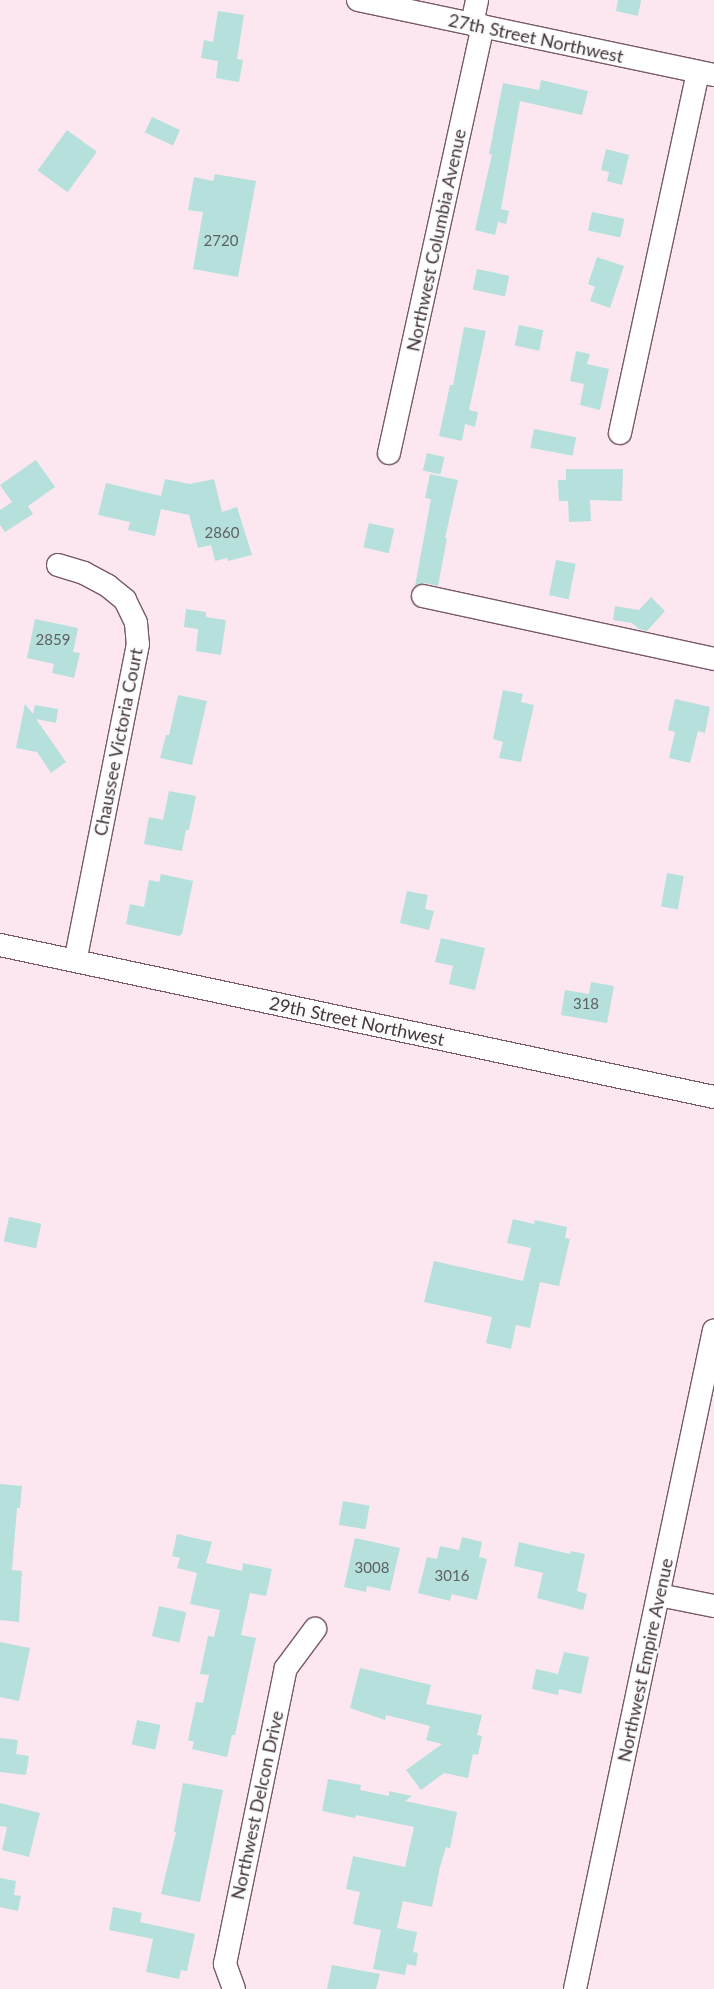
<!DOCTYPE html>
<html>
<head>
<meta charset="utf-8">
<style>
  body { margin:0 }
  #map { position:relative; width:714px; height:1989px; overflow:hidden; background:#fce7f1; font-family:Lato,sans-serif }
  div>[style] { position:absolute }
  .building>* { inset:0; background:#b5e0dc; transform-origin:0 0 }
  .roads { filter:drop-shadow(1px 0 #775969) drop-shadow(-1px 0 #775969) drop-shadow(0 1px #775969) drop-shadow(0 -1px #775969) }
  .minor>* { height:22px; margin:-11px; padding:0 11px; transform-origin:11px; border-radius:11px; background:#fff }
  span { translate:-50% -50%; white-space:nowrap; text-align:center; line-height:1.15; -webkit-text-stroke:4.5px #fbfbfb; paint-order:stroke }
  .number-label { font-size:15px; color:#606064 }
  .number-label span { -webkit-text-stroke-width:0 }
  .street-label { font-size:18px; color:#43353c }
</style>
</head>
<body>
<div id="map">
  <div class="building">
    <div style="clip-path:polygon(618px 0,641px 0,638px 16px,616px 11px)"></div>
    <div style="clip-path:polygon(218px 11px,244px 15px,237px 59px,243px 60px,239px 82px,216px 78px,218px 61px,201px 58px,204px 40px,213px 42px)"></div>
    <div style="clip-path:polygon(541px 80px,588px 91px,582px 115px,520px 101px,501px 209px,509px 211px,506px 224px,498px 222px,495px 235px,475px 230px,492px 154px,489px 154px,503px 83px,539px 90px)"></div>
    <div style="left:152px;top:117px;width:31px;height:17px;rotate:25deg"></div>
    <div style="left:67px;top:130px;width:37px;height:50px;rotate:36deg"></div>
    <div style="clip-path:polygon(606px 149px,629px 155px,622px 185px,607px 181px,609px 172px,601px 170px)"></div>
    <div style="clip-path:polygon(215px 174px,256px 181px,238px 277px,193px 269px,203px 212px,188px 210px,194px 177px,213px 181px)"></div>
    <div style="left:592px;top:212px;width:33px;height:19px;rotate:12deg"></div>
    <div style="clip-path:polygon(597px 257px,624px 266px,610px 308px,590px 301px,595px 287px,588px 284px)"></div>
    <div style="left:477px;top:269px;width:33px;height:21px;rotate:12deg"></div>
    <div style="left:519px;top:325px;width:25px;height:21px;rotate:12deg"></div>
    <div style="clip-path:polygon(464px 327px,486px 331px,469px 410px,478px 412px,475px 427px,465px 424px,462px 441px,439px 436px,450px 385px,453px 385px)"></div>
    <div style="clip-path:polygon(576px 351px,590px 354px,587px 364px,609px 369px,600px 410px,580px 405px,584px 384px,570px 381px)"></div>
    <div style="left:534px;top:429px;width:43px;height:19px;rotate:11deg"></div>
    <div style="left:427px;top:453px;width:18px;height:18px;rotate:13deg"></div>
    <div style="clip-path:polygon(36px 460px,55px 487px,28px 506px,33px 514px,5px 532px,0 525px,0 510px,12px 502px,0 485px)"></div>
    <div style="clip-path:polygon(566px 469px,623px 469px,622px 501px,590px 500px,591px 521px,569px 522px,568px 501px,559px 501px,558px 480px,566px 480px)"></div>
    <div style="clip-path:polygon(430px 474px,458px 480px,445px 538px,447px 538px,438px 586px,425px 583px,415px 586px,431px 499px,425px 498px)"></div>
    <div style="clip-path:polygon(165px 479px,190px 484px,214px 479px,222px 512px,237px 507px,252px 555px,228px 561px,227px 558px,215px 561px,211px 545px,198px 548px,189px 515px,161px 509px,155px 536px,128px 530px,130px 522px,98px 515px,106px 483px,161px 496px)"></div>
    <div style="left:369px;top:523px;width:26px;height:25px;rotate:13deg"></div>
    <div style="left:556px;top:560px;width:20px;height:36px;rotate:11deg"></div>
    <div style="clip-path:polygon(651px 597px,665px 611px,647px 631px,639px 629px,632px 623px,613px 620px,615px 606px,639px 610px)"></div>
    <div style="clip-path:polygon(186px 609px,206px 612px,206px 617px,226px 620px,221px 655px,196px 651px,198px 629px,184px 627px)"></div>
    <div style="clip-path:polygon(35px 619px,78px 628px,73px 652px,80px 653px,74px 678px,52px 673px,54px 664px,27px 658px)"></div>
    <div style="clip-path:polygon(503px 690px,523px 694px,521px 702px,534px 705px,521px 762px,499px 758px,503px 742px,493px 739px)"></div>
    <div style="clip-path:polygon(178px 695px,207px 701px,192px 765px,160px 758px,166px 735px,169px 735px)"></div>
    <div style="clip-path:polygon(675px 699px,710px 707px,705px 733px,698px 731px,690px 763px,669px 758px,675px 732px,668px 730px)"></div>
    <div style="clip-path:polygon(25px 704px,33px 714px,35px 705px,58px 709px,56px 723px,36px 719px,66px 762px,51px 773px,37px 752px,16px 748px)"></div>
    <div style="clip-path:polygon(169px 791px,196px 796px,189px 830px,186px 830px,182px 851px,144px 844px,149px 817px,163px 820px)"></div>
    <div style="left:667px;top:873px;width:17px;height:34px;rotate:10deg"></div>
    <div style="clip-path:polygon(161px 874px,193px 881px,182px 934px,179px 936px,126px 924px,130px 904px,144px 907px,149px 880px,159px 882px)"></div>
    <div style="clip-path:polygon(407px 891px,428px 895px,425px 909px,434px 911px,429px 930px,400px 923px)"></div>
    <div style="clip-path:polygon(441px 938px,485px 948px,475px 990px,449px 984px,453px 966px,435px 962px)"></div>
    <div style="clip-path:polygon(591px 982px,614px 986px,607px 1023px,561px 1015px,565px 990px,589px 994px)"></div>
    <div style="left:9px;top:1217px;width:33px;height:25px;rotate:12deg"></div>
    <div style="clip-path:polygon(513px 1219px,534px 1224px,535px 1220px,567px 1227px,565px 1238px,570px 1239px,559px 1286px,540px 1282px,530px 1328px,516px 1325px,511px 1349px,486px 1343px,492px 1317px,424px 1302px,434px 1261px,523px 1281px,531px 1248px,507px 1243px)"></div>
    <div style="clip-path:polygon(0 1484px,22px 1486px,20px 1508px,17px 1508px,12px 1570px,22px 1571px,19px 1622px,0 1620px)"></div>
    <div style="left:343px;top:1501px;width:27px;height:24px;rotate:10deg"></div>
    <div style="clip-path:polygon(177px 1534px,212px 1542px,206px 1563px,242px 1571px,243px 1563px,272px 1569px,266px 1596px,250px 1593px,241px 1635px,256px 1638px,235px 1735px,232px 1735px,227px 1757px,192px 1749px,194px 1742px,188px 1740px,196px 1702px,203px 1703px,209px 1675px,200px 1674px,208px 1636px,214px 1637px,220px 1610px,190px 1604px,197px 1573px,177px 1568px,180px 1558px,172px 1556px)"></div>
    <div style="clip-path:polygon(462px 1537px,482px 1542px,479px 1557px,487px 1559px,477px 1600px,452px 1594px,450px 1601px,418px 1593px,427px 1557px,437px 1559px,440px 1546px,459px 1550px)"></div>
    <div style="clip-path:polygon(355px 1538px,400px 1548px,390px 1591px,367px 1586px,366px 1592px,344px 1587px)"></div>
    <div style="clip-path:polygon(519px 1542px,570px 1554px,571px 1551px,585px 1554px,577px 1591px,587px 1594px,583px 1610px,537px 1598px,543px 1573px,514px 1566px)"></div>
    <div style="left:159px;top:1606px;width:28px;height:31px;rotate:13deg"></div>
    <div style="clip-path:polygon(0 1642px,30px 1648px,19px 1701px,0 1697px)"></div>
    <div style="clip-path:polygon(564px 1652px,589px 1657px,581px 1694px,559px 1689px,558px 1695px,532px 1689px,536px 1669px,558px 1674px)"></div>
    <div style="clip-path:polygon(360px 1668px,431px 1685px,426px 1704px,482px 1715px,477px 1735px,482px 1736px,478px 1755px,473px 1754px,468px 1778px,444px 1773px,421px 1790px,406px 1770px,442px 1744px,426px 1740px,430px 1726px,386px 1715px,385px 1720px,350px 1708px)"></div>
    <div style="left:137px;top:1720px;width:24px;height:25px;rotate:12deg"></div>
    <div style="clip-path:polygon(0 1738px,18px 1740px,16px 1754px,29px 1756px,26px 1775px,0 1772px)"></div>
    <div style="clip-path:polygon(328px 1779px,361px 1785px,360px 1790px,389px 1796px,389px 1791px,412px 1796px,405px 1801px,457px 1812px,450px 1848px,446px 1847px,440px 1867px,432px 1907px,403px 1901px,397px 1928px,417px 1932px,413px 1952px,418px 1953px,416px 1966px,407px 1964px,405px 1975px,373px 1969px,381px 1930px,353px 1924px,360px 1892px,346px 1889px,353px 1856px,405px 1867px,414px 1827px,356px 1815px,355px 1818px,322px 1811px)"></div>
    <div style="clip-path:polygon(183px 1783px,223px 1790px,200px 1902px,161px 1894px,176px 1832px,174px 1832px)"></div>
    <div style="clip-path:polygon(0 1803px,40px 1813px,29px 1857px,2px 1850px,7px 1827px,0 1826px)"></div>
    <div style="clip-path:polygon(0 1878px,16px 1881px,14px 1895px,21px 1896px,18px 1911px,0 1907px)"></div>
    <div style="clip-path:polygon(113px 1907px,142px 1913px,140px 1922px,195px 1934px,187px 1971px,181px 1970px,179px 1979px,146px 1972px,153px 1939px,109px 1930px)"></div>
    <div style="clip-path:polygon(332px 1965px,380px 1974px,376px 1989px,327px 1989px)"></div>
  </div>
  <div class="roads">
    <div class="minor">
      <div style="left:358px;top:0;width:364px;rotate:11.9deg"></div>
      <div style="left:472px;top:24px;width:25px;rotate:-78deg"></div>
      <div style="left:620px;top:433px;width:369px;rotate:-77.8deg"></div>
      <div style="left:389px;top:453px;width:437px;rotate:-77.6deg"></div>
      <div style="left:58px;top:565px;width:27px;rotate:17deg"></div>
      <div style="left:84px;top:573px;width:27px;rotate:28deg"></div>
      <div style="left:108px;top:586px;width:22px;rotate:39deg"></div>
      <div style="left:125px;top:600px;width:25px;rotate:64deg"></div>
      <div style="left:136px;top:623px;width:21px;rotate:85deg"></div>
      <div style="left:138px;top:644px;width:323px;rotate:101.2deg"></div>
      <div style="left:423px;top:596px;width:298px;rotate:12.2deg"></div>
      <div style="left:0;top:945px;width:730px;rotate:12.02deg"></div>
      <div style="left:659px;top:1595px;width:56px;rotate:11.3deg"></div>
      <div style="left:234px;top:1989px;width:27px;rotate:-110deg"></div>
      <div style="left:225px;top:1964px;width:302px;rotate:-78.4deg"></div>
      <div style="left:286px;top:1668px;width:49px;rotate:-53.4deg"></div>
      <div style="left:575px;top:1989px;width:673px;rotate:-78.09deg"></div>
    </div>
  </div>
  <div class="number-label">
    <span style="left:221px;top:241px">2720</span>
    <span style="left:222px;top:533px">2860</span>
    <span style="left:53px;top:640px">2859</span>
    <span style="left:586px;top:1004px">318</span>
    <span style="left:372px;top:1568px">3008</span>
    <span style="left:452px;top:1576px">3016</span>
  </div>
  <div class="street-label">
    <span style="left:536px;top:38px;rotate:12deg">27th Street Northwest</span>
    <span style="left:436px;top:240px;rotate:-78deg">Northwest Columbia Avenue</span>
    <span style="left:118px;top:742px;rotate:-79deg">Chaussee Victoria Court</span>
    <span style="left:357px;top:1021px;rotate:12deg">29th Street Northwest</span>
    <span style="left:645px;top:1660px;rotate:-78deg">Northwest Empire Avenue</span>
    <span style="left:257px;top:1805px;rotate:-78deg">Northwest Delcon Drive</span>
  </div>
</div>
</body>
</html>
